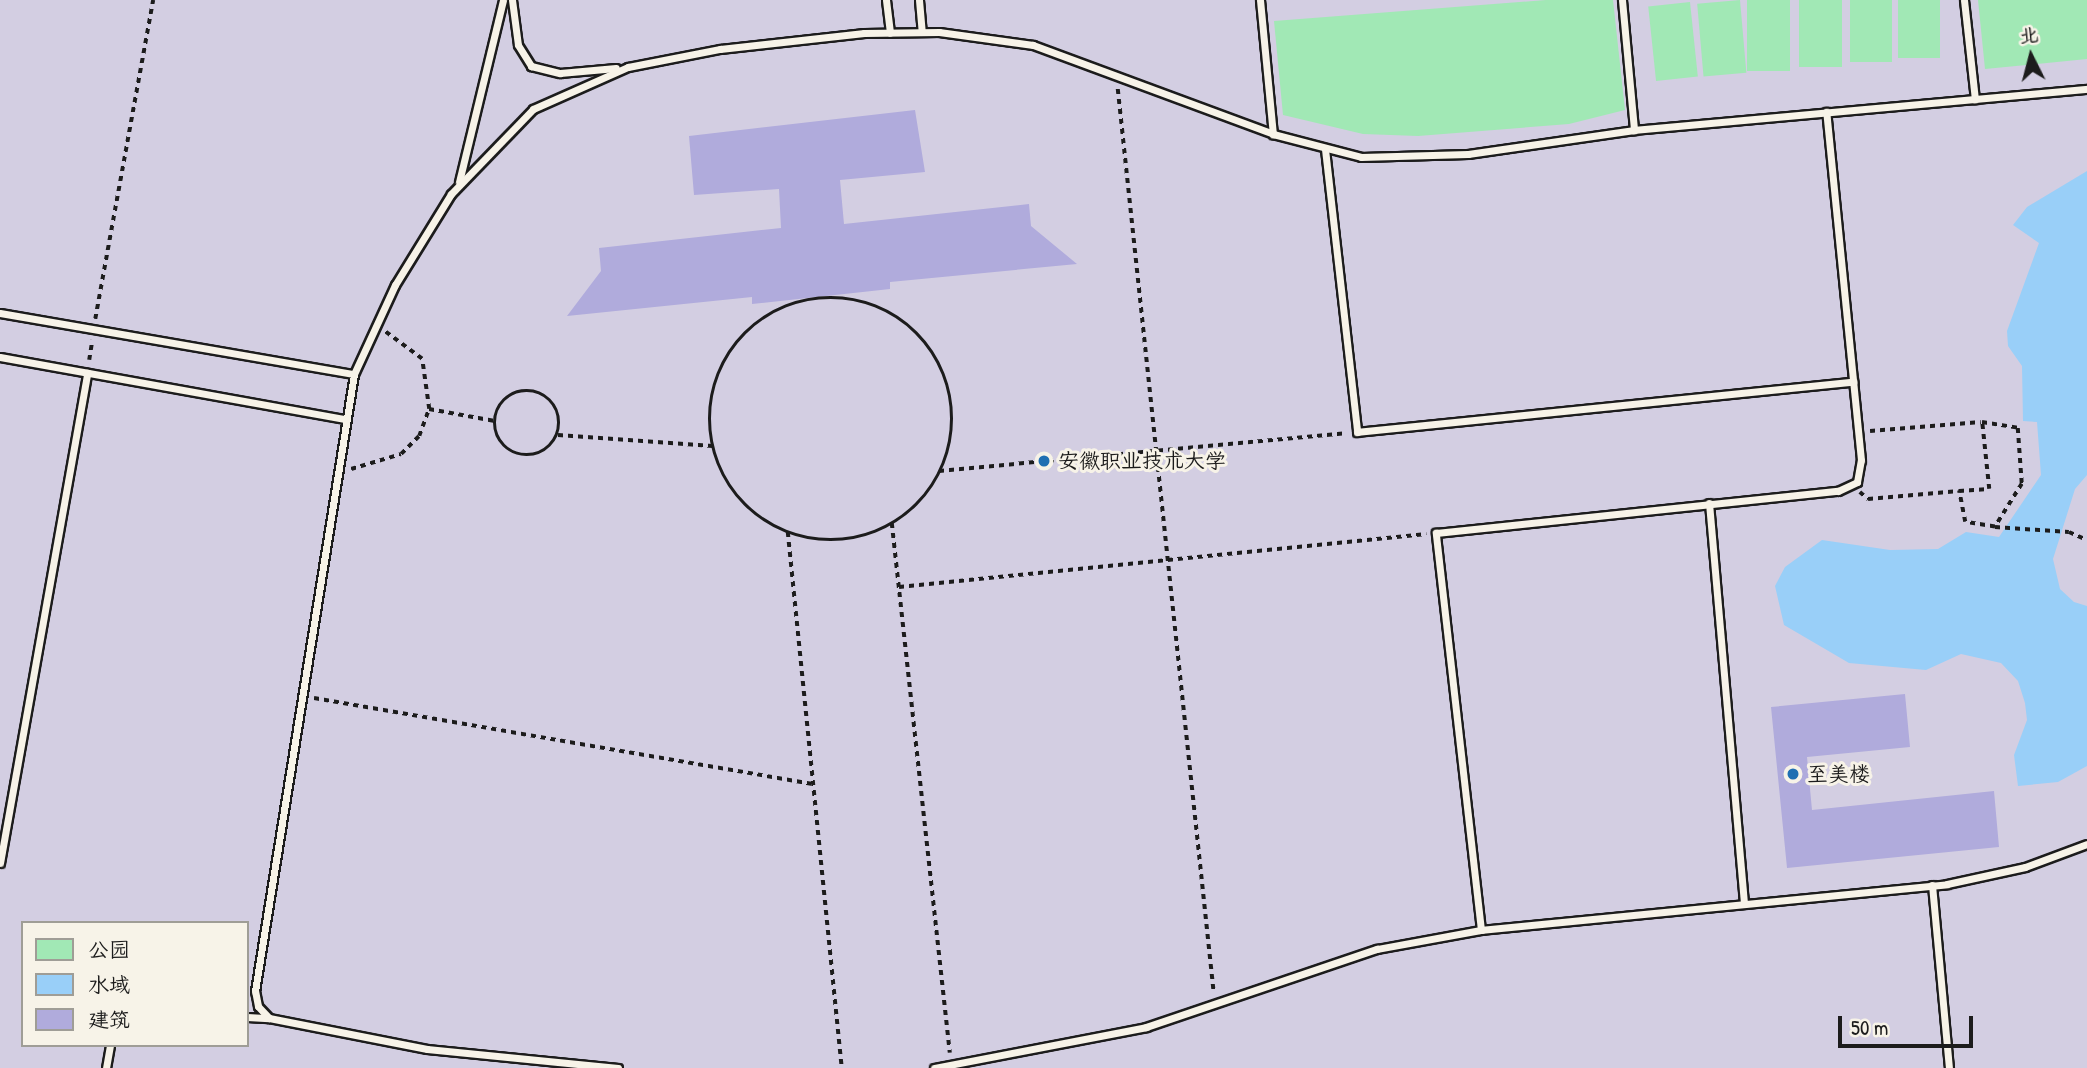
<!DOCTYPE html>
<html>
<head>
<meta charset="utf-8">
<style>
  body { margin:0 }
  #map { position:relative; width:2087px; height:1068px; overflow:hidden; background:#e2dde4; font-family:"Patrick Hand","LXGW WenKai TC",sans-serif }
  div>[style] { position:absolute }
  .built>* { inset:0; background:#d3cee2 }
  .green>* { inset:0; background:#a1e8b5; transform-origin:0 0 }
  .water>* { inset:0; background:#99cff8 }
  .building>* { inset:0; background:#b0abdc }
  .path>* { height:3.5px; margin-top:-1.75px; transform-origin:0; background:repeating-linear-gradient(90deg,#1c1c1c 0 5px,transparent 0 10px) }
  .path>.ring { margin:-1.75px; padding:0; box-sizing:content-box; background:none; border:3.5px solid #1c1c1c; border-radius:50% }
  .roads { filter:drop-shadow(2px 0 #1c1c1c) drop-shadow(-2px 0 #1c1c1c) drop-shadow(0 2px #1c1c1c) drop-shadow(0 -2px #1c1c1c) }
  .service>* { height:7px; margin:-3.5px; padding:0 3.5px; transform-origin:3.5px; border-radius:3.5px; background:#f7f3e8 }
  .dots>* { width:19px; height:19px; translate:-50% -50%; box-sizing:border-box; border:4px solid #f7f3e8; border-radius:50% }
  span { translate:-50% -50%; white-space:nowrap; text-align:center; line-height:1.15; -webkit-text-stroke:6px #f7f3e8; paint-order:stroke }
  .poi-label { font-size:21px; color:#1c1c1c }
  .left { translate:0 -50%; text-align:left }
  .legend { position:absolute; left:21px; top:921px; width:228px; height:126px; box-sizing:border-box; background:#f7f3e8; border:2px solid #9f9d96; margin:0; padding:9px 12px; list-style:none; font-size:21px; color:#1c1c1c }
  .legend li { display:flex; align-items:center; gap:14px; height:35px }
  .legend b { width:35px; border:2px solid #9f9d96 }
  .north { position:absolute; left:1996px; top:21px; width:70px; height:70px; -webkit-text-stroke:5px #f7f3e8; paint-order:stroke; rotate:354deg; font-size:19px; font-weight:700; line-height:28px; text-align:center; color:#1c1c1c }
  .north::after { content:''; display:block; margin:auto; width:24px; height:32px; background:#1c1c1c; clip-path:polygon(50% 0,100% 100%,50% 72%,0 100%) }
  .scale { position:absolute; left:1838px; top:1016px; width:135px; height:32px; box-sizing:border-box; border:4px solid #1c1c1c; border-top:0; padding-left:9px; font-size:21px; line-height:24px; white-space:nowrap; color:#1c1c1c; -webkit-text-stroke:5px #f7f3e8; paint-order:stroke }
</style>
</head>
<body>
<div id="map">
  <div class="built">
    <div style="clip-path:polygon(evenodd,0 0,2087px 0,2087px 1068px,0 1068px,0 0,23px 923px,247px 923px,247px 1045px,23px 1045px,23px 923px)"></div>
  </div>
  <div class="green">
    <div style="clip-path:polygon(1546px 0,1613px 0,1625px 110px,1569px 124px,1418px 136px,1363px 134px,1283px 115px,1274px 21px)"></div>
    <div style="left:1740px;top:0;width:73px;height:43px;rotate:85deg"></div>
    <div style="left:1747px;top:0;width:43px;height:71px"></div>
    <div style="left:1799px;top:0;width:43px;height:67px"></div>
    <div style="left:1850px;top:0;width:42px;height:62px"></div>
    <div style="left:1898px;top:0;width:42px;height:58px"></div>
    <div style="clip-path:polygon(1978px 0,2087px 0,2087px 59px,1985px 69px)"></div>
    <div style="left:1690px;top:2px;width:75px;height:42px;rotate:84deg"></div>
  </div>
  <div class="water">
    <div style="clip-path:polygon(2087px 171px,2087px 475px,2075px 489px,2053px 559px,2060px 589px,2074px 602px,2087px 606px,2087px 766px,2058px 782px,2018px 786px,2014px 755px,2027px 720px,2025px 703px,2018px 681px,2001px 663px,1961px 654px,1926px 670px,1849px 663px,1784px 625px,1775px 586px,1785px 567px,1822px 540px,1890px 550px,1938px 549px,1966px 532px,1999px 537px,2041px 475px,2037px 422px,2023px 421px,2022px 366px,2008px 346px,2007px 331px,2039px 243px,2013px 225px,2027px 207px)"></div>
  </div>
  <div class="building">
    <div style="clip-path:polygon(915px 110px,925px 172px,840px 180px,844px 224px,1029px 204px,1031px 226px,1077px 264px,890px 282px,890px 289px,752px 304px,752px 297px,567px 316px,601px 271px,599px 248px,781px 228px,779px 189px,694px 195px,689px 136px)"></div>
    <div style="clip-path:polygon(1905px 694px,1910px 747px,1807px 757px,1812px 810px,1994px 791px,1999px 847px,1787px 868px,1771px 707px)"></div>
  </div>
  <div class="path">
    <div style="left:1118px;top:89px;width:910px;rotate:83.94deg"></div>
    <div class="ring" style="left:710px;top:298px;width:238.5px;height:238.5px"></div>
    <div style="left:95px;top:319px;width:324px;rotate:-79.7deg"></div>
    <div style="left:89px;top:360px;width:20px;rotate:-81deg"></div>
    <div class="ring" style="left:495px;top:391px;width:60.5px;height:60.5px"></div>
    <div style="left:429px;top:409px;width:67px;rotate:10.3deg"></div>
    <div style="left:1870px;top:431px;width:111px;rotate:-4.6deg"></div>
    <div style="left:558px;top:435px;width:155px;rotate:4.1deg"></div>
    <div style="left:351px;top:469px;width:52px;rotate:-16.7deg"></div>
    <div style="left:401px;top:454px;width:25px;rotate:-45deg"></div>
    <div style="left:419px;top:436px;width:29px;rotate:-70deg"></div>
    <div style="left:429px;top:409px;width:50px;rotate:-98deg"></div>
    <div style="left:422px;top:359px;width:47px;rotate:-143.6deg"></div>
    <div style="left:939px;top:471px;width:408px;rotate:-5.3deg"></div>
    <div style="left:1860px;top:492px;width:11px;rotate:41deg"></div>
    <div style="left:1868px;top:499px;width:91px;rotate:-5deg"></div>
    <div style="left:1959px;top:491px;width:30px;rotate:-4deg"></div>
    <div style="left:1989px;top:489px;width:67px;rotate:-96deg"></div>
    <div style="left:1982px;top:422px;width:36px;rotate:9deg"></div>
    <div style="left:2018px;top:428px;width:56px;rotate:85.9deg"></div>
    <div style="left:2022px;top:484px;width:51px;rotate:122.1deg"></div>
    <div style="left:1995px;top:527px;width:30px;rotate:-171deg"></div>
    <div style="left:1965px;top:522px;width:32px;rotate:-101deg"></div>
    <div style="left:892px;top:523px;width:533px;rotate:83.75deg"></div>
    <div style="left:1995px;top:527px;width:74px;rotate:3.9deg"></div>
    <div style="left:2069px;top:532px;width:20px;rotate:24deg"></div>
    <div style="left:788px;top:532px;width:539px;rotate:84.25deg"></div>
    <div style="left:899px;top:587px;width:530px;rotate:-5.74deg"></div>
    <div style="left:314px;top:698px;width:506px;rotate:9.78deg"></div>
  </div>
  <div class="roads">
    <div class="service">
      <div style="left:512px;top:0;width:45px;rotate:82.4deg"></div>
      <div style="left:518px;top:45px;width:25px;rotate:58deg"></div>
      <div style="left:531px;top:66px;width:30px;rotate:14deg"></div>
      <div style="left:560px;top:73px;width:56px;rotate:-5.1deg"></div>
      <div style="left:886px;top:0;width:33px;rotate:83deg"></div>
      <div style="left:919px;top:0;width:32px;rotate:85deg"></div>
      <div style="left:1260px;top:0;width:135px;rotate:84.5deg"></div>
      <div style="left:1622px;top:0;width:131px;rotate:84.7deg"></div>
      <div style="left:1964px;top:0;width:100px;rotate:83.7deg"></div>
      <div style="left:1325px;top:149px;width:285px;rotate:83.5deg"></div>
      <div style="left:1357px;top:432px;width:499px;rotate:-5.8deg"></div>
      <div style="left:459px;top:182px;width:187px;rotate:-76.4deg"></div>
      <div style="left:0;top:313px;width:359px;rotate:9.8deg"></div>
      <div style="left:0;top:357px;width:352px;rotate:10.2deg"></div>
      <div style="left:1709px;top:503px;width:402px;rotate:85deg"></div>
      <div style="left:0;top:863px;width:498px;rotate:-79.9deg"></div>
      <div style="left:1932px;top:885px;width:184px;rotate:84.7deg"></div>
      <div style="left:1481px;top:930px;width:400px;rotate:-96.5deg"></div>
      <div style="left:1436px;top:533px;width:404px;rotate:-6deg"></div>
      <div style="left:1838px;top:491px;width:21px;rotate:-25deg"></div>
      <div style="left:1857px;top:482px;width:22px;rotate:-80deg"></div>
      <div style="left:1861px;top:460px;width:350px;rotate:-95.7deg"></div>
      <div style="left:247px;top:1017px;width:22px;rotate:3deg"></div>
      <div style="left:106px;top:1068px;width:23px;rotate:-80deg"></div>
      <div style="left:618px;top:1068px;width:192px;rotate:-174.3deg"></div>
      <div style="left:427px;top:1049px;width:161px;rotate:-168.9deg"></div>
      <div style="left:269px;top:1018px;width:16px;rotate:-133deg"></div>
      <div style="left:258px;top:1006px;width:15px;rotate:-101deg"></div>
      <div style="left:255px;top:991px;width:625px;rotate:-80.88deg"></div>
      <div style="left:354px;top:374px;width:98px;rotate:-65.3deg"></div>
      <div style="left:395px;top:285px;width:107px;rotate:-58.4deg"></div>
      <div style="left:451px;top:194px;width:118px;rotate:-46deg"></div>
      <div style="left:533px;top:109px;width:104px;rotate:-23.9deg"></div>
      <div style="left:628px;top:67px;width:94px;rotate:-11.1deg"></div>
      <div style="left:720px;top:49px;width:145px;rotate:-6.3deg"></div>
      <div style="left:864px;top:33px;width:75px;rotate:-0.8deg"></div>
      <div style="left:939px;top:32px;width:95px;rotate:7.9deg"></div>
      <div style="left:1033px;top:45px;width:256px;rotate:20.3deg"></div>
      <div style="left:1273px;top:134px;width:91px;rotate:14.6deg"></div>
      <div style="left:1361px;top:157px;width:107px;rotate:-1.6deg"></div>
      <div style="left:1468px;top:154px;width:168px;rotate:-8.2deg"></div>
      <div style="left:1634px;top:130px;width:455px;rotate:-5.2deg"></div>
      <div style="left:934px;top:1068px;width:216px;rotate:-10.9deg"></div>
      <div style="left:1146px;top:1027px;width:244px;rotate:-18.7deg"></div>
      <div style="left:1377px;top:949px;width:106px;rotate:-10.4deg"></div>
      <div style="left:1481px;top:930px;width:468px;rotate:-5.6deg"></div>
      <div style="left:1947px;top:884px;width:80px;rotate:-12.3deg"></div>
      <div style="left:2025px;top:867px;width:66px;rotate:-20.4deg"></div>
    </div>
  </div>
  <div class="dots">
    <div style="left:1044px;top:461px;background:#1f6fb2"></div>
    <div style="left:1793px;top:774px;background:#1f6fb2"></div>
  </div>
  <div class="poi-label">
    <span class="left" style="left:1058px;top:461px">安徽职业技术大学</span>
    <span class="left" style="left:1807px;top:774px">至美楼</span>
  </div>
  <ul class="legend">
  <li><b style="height:19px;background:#a1e8b5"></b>公园</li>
  <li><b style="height:19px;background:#99cff8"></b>水域</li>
  <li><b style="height:19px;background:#b0abdc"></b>建筑</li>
  </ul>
  <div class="north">北</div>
  <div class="scale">50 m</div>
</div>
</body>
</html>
